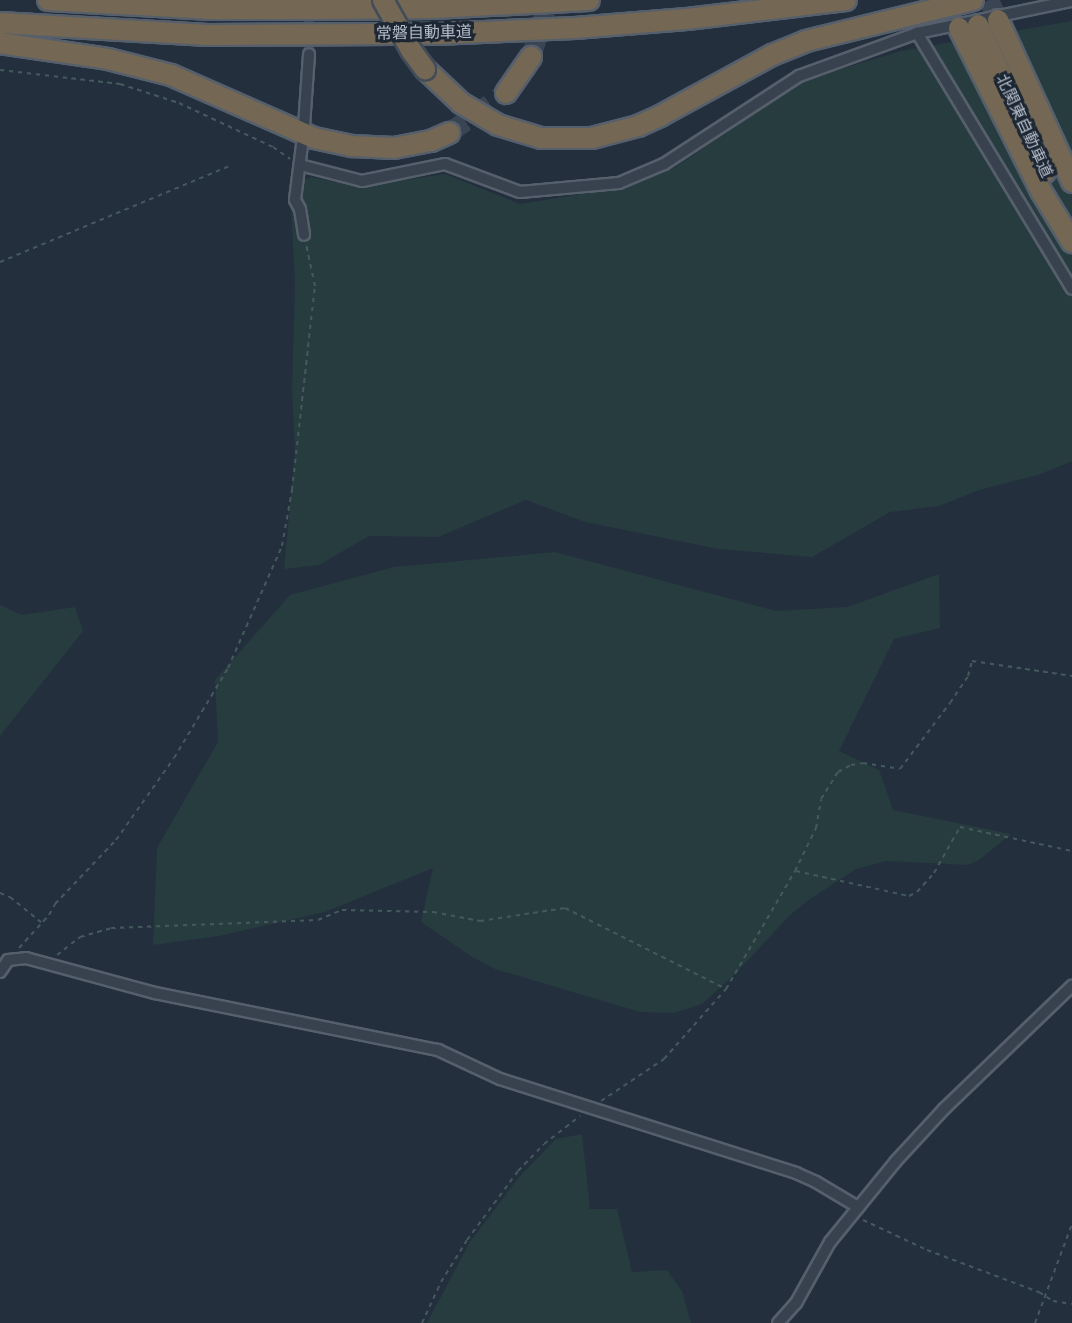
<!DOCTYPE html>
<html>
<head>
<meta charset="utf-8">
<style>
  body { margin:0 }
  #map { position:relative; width:1072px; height:1323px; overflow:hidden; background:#242f3e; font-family:Roboto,"Noto Sans JP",sans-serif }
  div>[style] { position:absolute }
  .green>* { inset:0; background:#263c3f }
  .minor-tunnel>* { height:10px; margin-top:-5px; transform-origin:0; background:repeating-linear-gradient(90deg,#3a4453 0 10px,transparent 0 15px) }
  .motorway-tunnel>* { height:20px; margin-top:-10px; transform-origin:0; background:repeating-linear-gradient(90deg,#3a4453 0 20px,transparent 0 30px) }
  .path>* { height:2px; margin-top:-1px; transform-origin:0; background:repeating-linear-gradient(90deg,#44595c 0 4.5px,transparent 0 9px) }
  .roads { filter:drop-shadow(2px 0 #565f6c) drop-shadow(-2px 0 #565f6c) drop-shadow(0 2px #565f6c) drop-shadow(0 -2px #565f6c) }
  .minor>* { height:10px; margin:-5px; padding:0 5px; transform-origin:5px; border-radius:5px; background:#38414e }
  .motorway>* { height:20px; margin:-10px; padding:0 10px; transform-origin:10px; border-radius:10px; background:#746855 }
  .bridges { filter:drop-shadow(2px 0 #434c59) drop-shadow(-2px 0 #434c59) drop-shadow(0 2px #434c59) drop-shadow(0 -2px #434c59) }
  .motorway-bridge>* { height:20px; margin:-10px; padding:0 10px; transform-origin:10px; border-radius:10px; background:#746855 }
  span { translate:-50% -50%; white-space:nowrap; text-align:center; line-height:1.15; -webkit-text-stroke:6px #1d2633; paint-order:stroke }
  .street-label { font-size:16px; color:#b4bcc9 }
</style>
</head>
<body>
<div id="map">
  <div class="green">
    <div style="clip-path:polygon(1072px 21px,1072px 461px,1038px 475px,979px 490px,939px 506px,890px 512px,812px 557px,719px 549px,585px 522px,526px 500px,438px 537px,369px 536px,319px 565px,284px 569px,295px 452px,292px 390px,295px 285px,290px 186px,311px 177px,358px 187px,445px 174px,520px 204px,619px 188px,674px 168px,805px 80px,901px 51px)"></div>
    <div style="clip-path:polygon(555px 552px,776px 611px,847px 607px,939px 574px,940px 628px,894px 639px,839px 751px,879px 770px,893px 810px,1011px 834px,979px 860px,968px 865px,886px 861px,856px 869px,807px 901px,789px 916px,737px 972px,702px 1004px,674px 1013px,640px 1012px,495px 969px,474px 958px,421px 922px,433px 868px,325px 912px,219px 936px,153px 945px,157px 848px,218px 742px,215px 680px,290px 595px,394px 567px)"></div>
    <div style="clip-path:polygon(0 605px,22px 615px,75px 607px,83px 631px,0 736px)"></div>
    <div style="clip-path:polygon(582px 1134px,590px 1209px,617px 1209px,632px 1272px,667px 1270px,682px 1291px,691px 1323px,427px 1323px,470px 1242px,520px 1176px,556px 1139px)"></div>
  </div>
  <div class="minor-tunnel">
    <div style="left:309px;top:54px;width:48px;rotate:-90deg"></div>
  </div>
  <div class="motorway-tunnel">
    <div style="left:989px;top:0;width:22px;rotate:66deg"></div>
    <div style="left:531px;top:57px;width:60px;rotate:-72.5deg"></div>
    <div style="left:449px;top:133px;width:70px;rotate:-35.1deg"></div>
  </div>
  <div class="path">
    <div style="left:0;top:70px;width:121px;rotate:6.7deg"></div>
    <div style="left:120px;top:84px;width:62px;rotate:17.9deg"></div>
    <div style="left:179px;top:103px;width:104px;rotate:25.1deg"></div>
    <div style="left:273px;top:147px;width:21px;rotate:35deg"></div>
    <div style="left:0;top:262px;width:251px;rotate:-22.7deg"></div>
    <div style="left:796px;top:871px;width:116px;rotate:12.5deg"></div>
    <div style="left:909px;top:896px;width:9px;rotate:-27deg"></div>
    <div style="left:917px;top:892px;width:25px;rotate:-48deg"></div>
    <div style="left:934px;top:873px;width:53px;rotate:-60.5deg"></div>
    <div style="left:960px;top:827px;width:115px;rotate:12.1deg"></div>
    <div style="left:0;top:893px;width:11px;rotate:22deg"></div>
    <div style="left:10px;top:897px;width:40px;rotate:39deg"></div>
    <div style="left:19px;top:948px;width:45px;rotate:-47.7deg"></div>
    <div style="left:49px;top:915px;width:13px;rotate:-61deg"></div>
    <div style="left:55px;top:904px;width:88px;rotate:-46.4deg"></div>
    <div style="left:116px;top:840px;width:100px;rotate:-54.7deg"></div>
    <div style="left:174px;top:758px;width:105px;rotate:-59deg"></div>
    <div style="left:228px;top:668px;width:133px;rotate:-66.1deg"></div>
    <div style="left:282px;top:546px;width:57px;rotate:-79.9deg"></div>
    <div style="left:292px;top:490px;width:205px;rotate:-83.6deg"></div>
    <div style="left:315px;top:286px;width:43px;rotate:-102.1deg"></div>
    <div style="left:57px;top:955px;width:29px;rotate:-38deg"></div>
    <div style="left:80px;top:937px;width:32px;rotate:-16deg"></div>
    <div style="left:111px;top:928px;width:207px;rotate:-2.2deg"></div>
    <div style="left:318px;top:920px;width:26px;rotate:-23deg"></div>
    <div style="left:342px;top:910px;width:91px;rotate:1.3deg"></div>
    <div style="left:433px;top:912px;width:48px;rotate:10.8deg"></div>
    <div style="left:480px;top:921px;width:86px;rotate:-8.7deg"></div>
    <div style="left:565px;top:908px;width:180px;rotate:26.7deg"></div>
    <div style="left:601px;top:1101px;width:76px;rotate:-33.7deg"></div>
    <div style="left:664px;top:1059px;width:94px;rotate:-48.5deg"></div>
    <div style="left:726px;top:989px;width:137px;rotate:-59.7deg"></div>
    <div style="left:795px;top:871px;width:48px;rotate:-64deg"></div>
    <div style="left:816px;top:828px;width:29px;rotate:-80deg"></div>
    <div style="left:821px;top:799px;width:32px;rotate:-58deg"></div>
    <div style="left:838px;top:772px;width:15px;rotate:-28deg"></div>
    <div style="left:851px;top:765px;width:12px;rotate:-9deg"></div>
    <div style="left:863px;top:763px;width:37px;rotate:9deg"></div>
    <div style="left:900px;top:769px;width:83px;rotate:-52.9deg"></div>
    <div style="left:950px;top:703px;width:32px;rotate:-56deg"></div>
    <div style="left:968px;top:676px;width:16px;rotate:-75deg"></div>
    <div style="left:972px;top:661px;width:101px;rotate:8.5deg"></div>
    <div style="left:863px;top:1220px;width:71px;rotate:25.1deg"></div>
    <div style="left:927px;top:1250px;width:120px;rotate:20.6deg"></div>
    <div style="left:1039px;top:1292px;width:17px;rotate:33deg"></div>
    <div style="left:1053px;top:1301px;width:19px;rotate:9deg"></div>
    <div style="left:422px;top:1323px;width:45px;rotate:-65.1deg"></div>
    <div style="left:441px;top:1282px;width:49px;rotate:-58.2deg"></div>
    <div style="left:467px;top:1240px;width:86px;rotate:-53.5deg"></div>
    <div style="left:518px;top:1171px;width:37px;rotate:-46deg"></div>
    <div style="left:544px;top:1144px;width:46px;rotate:-37.9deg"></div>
    <div style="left:1035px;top:1323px;width:106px;rotate:-69.5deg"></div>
  </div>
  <div class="roads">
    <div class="minor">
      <div style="left:917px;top:33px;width:299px;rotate:58.8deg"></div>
      <div style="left:304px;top:126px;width:72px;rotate:-86deg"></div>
      <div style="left:302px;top:145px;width:55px;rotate:97.3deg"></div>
      <div style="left:295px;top:200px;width:10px;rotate:61deg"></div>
      <div style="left:300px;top:209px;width:26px;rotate:81deg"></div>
      <div style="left:300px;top:165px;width:64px;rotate:14.5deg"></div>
      <div style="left:362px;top:181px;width:85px;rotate:-11.6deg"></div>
      <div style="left:445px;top:164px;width:80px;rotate:20.5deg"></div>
      <div style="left:520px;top:192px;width:99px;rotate:-5.2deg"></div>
      <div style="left:619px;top:183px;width:49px;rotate:-22.9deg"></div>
      <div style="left:664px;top:164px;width:161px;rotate:-33.1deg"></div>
      <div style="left:799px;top:76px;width:126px;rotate:-20deg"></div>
      <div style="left:917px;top:33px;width:158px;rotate:-11.7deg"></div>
      <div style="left:0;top:972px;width:14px;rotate:-56deg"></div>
      <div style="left:8px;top:960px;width:18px;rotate:-6deg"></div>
      <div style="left:26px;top:958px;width:134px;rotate:15.2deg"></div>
      <div style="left:155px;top:993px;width:289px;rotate:11.4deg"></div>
      <div style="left:438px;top:1050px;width:68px;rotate:25.1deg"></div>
      <div style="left:500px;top:1079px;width:311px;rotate:17.6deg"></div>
      <div style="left:796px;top:1173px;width:22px;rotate:24deg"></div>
      <div style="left:816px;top:1182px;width:49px;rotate:30.8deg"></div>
      <div style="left:778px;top:1323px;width:27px;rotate:-48deg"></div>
      <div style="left:796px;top:1303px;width:70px;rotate:-60.9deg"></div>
      <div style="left:830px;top:1242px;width:104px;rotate:-50.8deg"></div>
      <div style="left:896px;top:1161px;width:71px;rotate:-47.3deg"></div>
      <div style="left:944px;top:1109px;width:178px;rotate:-43.9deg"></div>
    </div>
    <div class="motorway">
      <div style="left:48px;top:0;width:159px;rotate:3.2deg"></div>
      <div style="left:207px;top:9px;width:113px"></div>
      <div style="left:320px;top:9px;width:113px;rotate:-0.5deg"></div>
      <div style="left:433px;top:8px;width:156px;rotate:-2.9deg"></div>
      <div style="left:998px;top:20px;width:178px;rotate:65.4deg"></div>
      <div style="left:0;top:23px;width:208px;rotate:3.3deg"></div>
      <div style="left:208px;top:35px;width:228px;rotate:-0.3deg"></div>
      <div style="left:436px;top:34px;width:139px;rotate:-2.5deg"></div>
      <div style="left:575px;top:28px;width:112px;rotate:-4.6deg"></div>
      <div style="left:687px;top:19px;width:160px;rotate:-6.8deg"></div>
      <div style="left:978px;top:25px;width:162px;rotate:65.6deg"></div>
      <div style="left:959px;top:28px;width:182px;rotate:63.3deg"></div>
      <div style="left:1041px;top:191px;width:60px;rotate:58.7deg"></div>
      <div style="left:0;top:43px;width:109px;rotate:8.4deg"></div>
      <div style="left:108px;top:59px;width:65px;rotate:14.3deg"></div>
      <div style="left:171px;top:75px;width:156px;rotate:23.8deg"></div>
      <div style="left:314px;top:138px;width:39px;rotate:12deg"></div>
      <div style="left:352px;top:146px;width:42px;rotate:2.7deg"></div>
      <div style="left:394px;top:148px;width:38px;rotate:-11deg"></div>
      <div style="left:431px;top:141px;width:20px;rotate:-24deg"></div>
      <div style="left:425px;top:69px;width:50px;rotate:43.4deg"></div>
      <div style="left:461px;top:103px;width:43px;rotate:30.7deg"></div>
      <div style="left:498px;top:125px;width:45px;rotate:16.8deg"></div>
      <div style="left:541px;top:138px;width:51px"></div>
      <div style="left:592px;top:138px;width:48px;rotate:-14.6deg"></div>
      <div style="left:638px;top:126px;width:24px;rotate:-24deg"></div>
      <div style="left:660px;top:116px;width:128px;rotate:-28.6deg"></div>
      <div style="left:772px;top:55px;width:37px;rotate:-22deg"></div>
      <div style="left:806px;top:41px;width:172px;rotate:-13.8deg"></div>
      <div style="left:506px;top:93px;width:44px;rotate:-55.2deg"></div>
    </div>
  </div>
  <div class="bridges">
    <div class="motorway-bridge">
      <div style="left:383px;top:0;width:57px;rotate:60.8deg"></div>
      <div style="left:411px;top:50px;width:24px;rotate:54deg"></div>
    </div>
  </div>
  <div class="street-label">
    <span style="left:424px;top:33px;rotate:-1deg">常磐自動車道</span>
    <span style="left:1024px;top:126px;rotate:65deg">北関東自動車道</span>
  </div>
</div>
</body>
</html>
